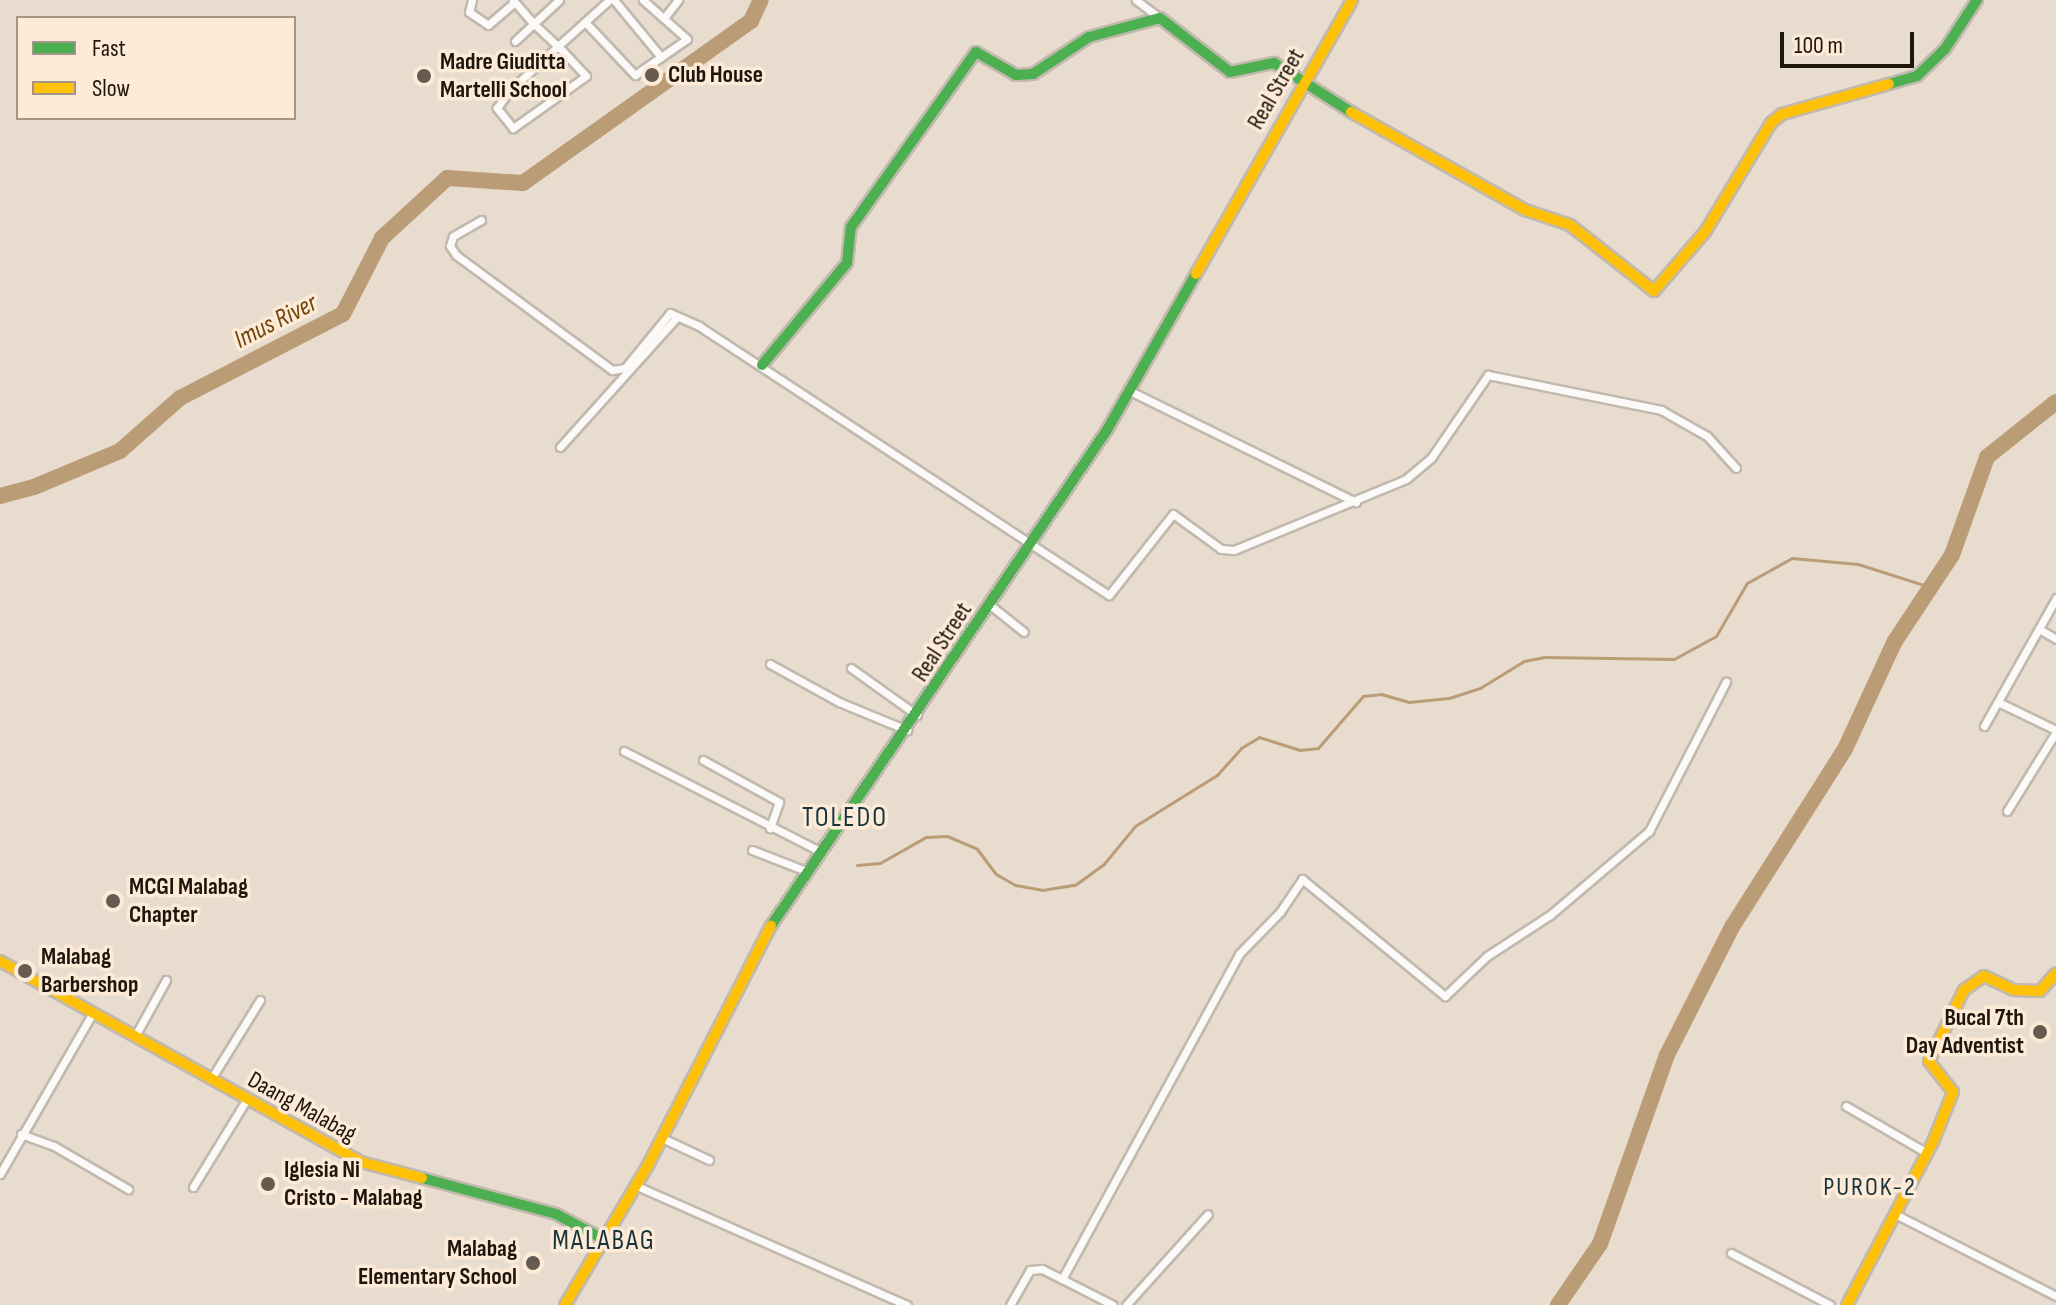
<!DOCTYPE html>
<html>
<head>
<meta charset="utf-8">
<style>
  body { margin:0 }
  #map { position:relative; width:2056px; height:1305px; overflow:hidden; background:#e8dcce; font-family:"Sofia Sans Condensed",sans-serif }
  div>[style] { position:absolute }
  .stream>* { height:3px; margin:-1.5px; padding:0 1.5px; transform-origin:1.5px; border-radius:1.5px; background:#ba9c77 }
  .river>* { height:16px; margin:-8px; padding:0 8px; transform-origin:8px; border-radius:8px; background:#ba9c77 }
  .roads { filter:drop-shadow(2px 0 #c2b9ae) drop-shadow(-2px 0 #c2b9ae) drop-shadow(0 2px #c2b9ae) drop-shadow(0 -2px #c2b9ae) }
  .street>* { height:7px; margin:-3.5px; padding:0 3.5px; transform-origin:3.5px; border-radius:3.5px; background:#fcfaf8 }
  .fast>* { height:10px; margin:-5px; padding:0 5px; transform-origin:5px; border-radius:5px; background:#4caf50 }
  .slow>* { height:10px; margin:-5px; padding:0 5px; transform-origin:5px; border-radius:5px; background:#ffc107 }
  .dots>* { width:22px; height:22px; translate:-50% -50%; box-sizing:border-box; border:4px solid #fdead7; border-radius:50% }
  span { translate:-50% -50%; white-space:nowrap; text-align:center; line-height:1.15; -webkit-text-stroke:7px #fdead7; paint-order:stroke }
  .poi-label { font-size:24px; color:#1e160d; font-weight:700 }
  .left { translate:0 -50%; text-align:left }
  .right { translate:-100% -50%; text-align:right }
  .street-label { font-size:24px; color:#1e160d }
  .water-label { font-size:26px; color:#6d450b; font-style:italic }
  .neighbourhood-label { font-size:26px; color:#16353f; letter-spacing:2px }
  .quarter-label { font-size:28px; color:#16353f; letter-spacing:2px }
  .legend { position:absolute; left:16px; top:16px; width:280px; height:104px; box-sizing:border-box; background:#fdead7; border:2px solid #a49586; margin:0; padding:10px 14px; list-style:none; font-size:24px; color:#1e160d }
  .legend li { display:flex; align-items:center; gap:16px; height:40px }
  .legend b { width:40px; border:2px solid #a49586 }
  .scale { position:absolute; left:1780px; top:32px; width:134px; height:36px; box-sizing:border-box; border:4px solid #1e160d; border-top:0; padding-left:10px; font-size:24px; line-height:28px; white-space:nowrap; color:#1e160d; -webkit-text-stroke:6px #fdead7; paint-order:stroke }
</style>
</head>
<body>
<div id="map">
  <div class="stream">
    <div style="left:857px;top:865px;width:23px;rotate:-5deg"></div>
    <div style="left:880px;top:863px;width:53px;rotate:-29.5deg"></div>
    <div style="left:926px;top:837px;width:21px;rotate:-3deg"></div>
    <div style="left:947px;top:836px;width:33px;rotate:23deg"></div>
    <div style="left:977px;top:849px;width:31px;rotate:53deg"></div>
    <div style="left:996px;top:874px;width:22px;rotate:30deg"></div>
    <div style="left:1015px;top:885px;width:27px;rotate:10deg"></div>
    <div style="left:1042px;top:890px;width:33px;rotate:-9deg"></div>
    <div style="left:1075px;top:885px;width:34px;rotate:-36deg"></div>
    <div style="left:1103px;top:865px;width:50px;rotate:-50.6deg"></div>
    <div style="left:1135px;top:826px;width:97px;rotate:-31.9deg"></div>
    <div style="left:1217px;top:775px;width:36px;rotate:-48deg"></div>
    <div style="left:1241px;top:748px;width:21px;rotate:-31deg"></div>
    <div style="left:1259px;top:737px;width:43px;rotate:17.6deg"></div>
    <div style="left:1300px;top:750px;width:18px;rotate:-6deg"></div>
    <div style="left:1318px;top:748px;width:69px;rotate:-49.1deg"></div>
    <div style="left:1363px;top:696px;width:18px;rotate:-6deg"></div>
    <div style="left:1381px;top:694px;width:29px;rotate:16deg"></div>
    <div style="left:1409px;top:702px;width:40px;rotate:-5.7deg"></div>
    <div style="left:1449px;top:698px;width:33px;rotate:-18deg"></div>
    <div style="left:1480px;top:688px;width:52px;rotate:-31.5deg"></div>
    <div style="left:1524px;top:661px;width:20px;rotate:-11deg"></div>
    <div style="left:1544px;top:657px;width:130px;rotate:0.9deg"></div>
    <div style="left:1674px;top:659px;width:48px;rotate:-28.7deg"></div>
    <div style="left:1716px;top:636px;width:61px;rotate:-59.7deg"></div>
    <div style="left:1747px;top:583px;width:51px;rotate:-29.1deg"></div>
    <div style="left:1792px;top:558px;width:66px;rotate:5.2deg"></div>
    <div style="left:1858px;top:564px;width:76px;rotate:17.7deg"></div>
  </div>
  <div class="river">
    <div style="left:0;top:496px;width:35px;rotate:-15deg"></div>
    <div style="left:34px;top:487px;width:93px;rotate:-22.7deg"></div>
    <div style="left:120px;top:451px;width:80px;rotate:-41.5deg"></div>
    <div style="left:180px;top:398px;width:183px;rotate:-27.3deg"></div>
    <div style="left:343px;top:314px;width:85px;rotate:-62.8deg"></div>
    <div style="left:382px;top:238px;width:88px;rotate:-42.7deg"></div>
    <div style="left:447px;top:178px;width:76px;rotate:3.8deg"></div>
    <div style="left:523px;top:183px;width:280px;rotate:-35.4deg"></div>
    <div style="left:751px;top:21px;width:23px;rotate:-65deg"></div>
    <div style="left:1558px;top:1305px;width:74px;rotate:-55.5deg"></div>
    <div style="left:1600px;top:1244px;width:201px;rotate:-70.5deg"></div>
    <div style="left:1667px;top:1055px;width:144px;rotate:-63.1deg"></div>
    <div style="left:1732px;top:927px;width:211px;rotate:-57.6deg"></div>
    <div style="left:1845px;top:749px;width:119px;rotate:-65.2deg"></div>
    <div style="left:1895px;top:641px;width:103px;rotate:-56.5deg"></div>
    <div style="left:1952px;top:555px;width:104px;rotate:-70.3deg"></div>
    <div style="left:1987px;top:457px;width:88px;rotate:-38.6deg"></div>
  </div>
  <div class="roads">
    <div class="street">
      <div style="left:472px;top:0;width:12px;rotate:104deg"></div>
      <div style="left:469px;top:12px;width:23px;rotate:34deg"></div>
      <div style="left:488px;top:25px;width:35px;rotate:-41deg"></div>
      <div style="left:513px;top:0;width:32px;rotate:49deg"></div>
      <div style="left:534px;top:24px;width:33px;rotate:43deg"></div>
      <div style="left:558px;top:46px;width:41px;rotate:47deg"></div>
      <div style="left:586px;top:76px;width:90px;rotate:144.5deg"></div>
      <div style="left:513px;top:128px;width:26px;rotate:-129deg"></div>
      <div style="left:497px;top:108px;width:19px;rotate:-55deg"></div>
      <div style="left:508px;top:92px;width:68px;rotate:-42.6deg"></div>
      <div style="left:558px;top:46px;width:69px;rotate:-42deg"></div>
      <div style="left:614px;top:0;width:74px;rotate:50.5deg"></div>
      <div style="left:1136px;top:0;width:30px;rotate:37deg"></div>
      <div style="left:664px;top:18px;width:23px;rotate:-52deg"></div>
      <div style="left:585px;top:22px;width:73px;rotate:46.7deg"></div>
      <div style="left:635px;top:75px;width:63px;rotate:-34.7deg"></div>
      <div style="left:687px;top:39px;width:59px;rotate:-138.4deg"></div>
      <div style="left:515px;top:41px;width:60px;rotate:-43deg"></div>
      <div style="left:481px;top:220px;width:32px;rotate:150deg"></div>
      <div style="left:453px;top:236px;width:10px;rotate:107deg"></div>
      <div style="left:450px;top:246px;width:11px;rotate:56deg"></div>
      <div style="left:456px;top:255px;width:194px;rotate:36.4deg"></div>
      <div style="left:612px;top:370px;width:13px;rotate:-9deg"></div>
      <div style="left:625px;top:368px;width:71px;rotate:-50.7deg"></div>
      <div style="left:670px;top:313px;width:32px;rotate:24deg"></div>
      <div style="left:699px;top:326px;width:490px;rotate:33.3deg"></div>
      <div style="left:1109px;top:595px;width:103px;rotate:-51.7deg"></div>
      <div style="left:1173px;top:514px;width:59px;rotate:36.1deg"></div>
      <div style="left:1221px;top:549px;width:13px;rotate:4deg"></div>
      <div style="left:1234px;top:550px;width:186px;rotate:-22.4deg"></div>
      <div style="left:1406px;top:479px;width:33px;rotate:-40deg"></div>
      <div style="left:1431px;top:458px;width:101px;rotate:-55.5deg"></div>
      <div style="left:1488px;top:375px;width:177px;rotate:11.4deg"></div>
      <div style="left:1661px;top:410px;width:53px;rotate:29.5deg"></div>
      <div style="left:1707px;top:436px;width:43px;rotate:47.8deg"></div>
      <div style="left:1130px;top:391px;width:252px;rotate:26.2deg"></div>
      <div style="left:560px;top:447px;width:175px;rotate:-48deg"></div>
      <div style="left:990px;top:605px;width:43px;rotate:38.5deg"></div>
      <div style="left:2039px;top:629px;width:20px;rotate:30deg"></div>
      <div style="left:770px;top:664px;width:79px;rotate:28.8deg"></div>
      <div style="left:839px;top:702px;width:74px;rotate:22.4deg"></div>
      <div style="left:851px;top:668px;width:81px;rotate:35.5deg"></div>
      <div style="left:1998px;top:702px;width:64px;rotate:25.8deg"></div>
      <div style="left:1984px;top:726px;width:147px;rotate:-60.6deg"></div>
      <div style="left:624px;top:751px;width:221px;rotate:27.1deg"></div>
      <div style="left:703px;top:760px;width:87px;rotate:28.9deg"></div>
      <div style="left:779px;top:802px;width:28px;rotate:109deg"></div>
      <div style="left:2007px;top:811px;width:93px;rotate:-58.2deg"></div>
      <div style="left:752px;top:850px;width:58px;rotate:21.3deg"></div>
      <div style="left:135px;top:1036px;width:64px;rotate:-61deg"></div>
      <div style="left:211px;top:1079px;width:93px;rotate:-58.2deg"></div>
      <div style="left:1846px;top:1106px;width:94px;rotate:30.1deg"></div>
      <div style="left:21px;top:1134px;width:35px;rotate:20deg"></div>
      <div style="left:54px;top:1146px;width:86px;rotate:30.2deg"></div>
      <div style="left:662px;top:1138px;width:52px;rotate:25.1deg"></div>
      <div style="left:0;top:1174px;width:187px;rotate:-60.1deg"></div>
      <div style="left:637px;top:1186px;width:295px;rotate:23.8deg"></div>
      <div style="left:193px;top:1187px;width:103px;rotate:-58.5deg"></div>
      <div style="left:1895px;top:1214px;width:181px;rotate:27deg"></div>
      <div style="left:1731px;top:1253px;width:112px;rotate:27.7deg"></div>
      <div style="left:1062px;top:1279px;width:57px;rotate:27deg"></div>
      <div style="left:1010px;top:1305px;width:40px;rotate:-60.3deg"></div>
      <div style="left:1030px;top:1270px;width:12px;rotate:-5deg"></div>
      <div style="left:1042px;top:1269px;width:22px;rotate:27deg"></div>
      <div style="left:1062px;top:1279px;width:370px;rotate:-61.4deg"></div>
      <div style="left:1239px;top:954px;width:59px;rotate:-45.7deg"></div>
      <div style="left:1280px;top:912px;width:40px;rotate:-56deg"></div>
      <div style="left:1302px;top:879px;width:185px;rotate:39.3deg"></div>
      <div style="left:1445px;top:996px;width:58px;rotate:-43.6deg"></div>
      <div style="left:1487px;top:956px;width:75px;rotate:-33.1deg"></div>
      <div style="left:1550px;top:915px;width:130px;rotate:-40.3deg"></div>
      <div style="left:1649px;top:831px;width:168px;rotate:-62.7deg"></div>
      <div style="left:1126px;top:1305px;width:122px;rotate:-48deg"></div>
    </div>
    <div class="fast">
      <div style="left:1889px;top:84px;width:29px;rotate:-16deg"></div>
      <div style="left:1917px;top:76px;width:39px;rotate:-44deg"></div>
      <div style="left:1945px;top:49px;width:59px;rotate:-56.9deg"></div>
      <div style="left:762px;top:365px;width:133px;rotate:-50.2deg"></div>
      <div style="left:847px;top:263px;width:36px;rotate:-84deg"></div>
      <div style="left:851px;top:227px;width:215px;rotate:-54.5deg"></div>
      <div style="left:976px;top:52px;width:46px;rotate:29.9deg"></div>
      <div style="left:1016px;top:75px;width:17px;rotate:-3deg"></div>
      <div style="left:1033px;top:74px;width:67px;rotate:-33.5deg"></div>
      <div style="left:1089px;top:37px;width:73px;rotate:-15deg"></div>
      <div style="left:1160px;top:18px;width:88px;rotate:37.6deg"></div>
      <div style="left:1230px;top:72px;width:45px;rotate:-11.6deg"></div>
      <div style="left:1274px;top:63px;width:91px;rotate:32.5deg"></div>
      <div style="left:771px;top:926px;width:599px;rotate:-55.89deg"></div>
      <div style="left:1107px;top:430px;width:180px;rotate:-60.3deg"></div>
      <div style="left:422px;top:1178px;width:139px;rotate:15deg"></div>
      <div style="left:556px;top:1214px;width:55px;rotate:28deg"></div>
    </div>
    <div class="slow">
      <div style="left:1351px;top:112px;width:200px;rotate:29.4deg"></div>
      <div style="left:1525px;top:210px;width:47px;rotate:18.4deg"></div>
      <div style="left:1570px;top:225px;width:107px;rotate:38.2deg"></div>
      <div style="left:1654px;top:291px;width:78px;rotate:-49.2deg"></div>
      <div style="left:1705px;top:232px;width:127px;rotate:-58.8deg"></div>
      <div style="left:1771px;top:123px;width:14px;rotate:-39deg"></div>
      <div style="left:1782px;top:114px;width:111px;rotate:-15.7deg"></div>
      <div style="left:1196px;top:274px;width:315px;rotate:-60.3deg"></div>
      <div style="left:0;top:961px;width:413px;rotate:29.1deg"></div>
      <div style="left:361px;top:1162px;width:63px;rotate:14.7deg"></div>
      <div style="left:565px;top:1305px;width:163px;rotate:-59.3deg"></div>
      <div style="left:648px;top:1165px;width:269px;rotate:-62.8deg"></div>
      <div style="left:1847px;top:1305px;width:184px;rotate:-62.2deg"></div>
      <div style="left:1933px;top:1142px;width:54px;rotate:-68.2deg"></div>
      <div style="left:1953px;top:1092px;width:39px;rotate:-128deg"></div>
      <div style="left:1929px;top:1061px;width:79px;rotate:-63.8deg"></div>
      <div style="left:1964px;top:990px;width:24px;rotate:-35deg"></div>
      <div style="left:1984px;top:976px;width:33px;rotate:25deg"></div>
      <div style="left:2014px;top:990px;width:26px;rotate:2deg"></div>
      <div style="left:2040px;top:991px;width:24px;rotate:-48deg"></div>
    </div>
  </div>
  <div class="dots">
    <div style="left:652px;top:75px;background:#655b51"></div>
    <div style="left:424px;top:76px;background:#655b51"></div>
    <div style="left:113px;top:901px;background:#655b51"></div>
    <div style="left:25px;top:971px;background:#655b51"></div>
    <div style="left:2040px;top:1032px;background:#655b51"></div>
    <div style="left:268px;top:1184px;background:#655b51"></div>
    <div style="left:533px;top:1263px;background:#655b51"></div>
  </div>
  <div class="poi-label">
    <span class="left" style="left:440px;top:76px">Madre Giuditta<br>Martelli School</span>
    <span class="left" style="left:668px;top:75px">Club House</span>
    <span class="left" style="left:129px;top:901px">MCGI Malabag<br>Chapter</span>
    <span class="left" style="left:41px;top:971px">Malabag<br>Barbershop</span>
    <span class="right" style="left:2024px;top:1032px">Bucal 7th<br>Day Adventist</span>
    <span class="left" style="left:284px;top:1184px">Iglesia Ni<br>Cristo - Malabag</span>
    <span class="right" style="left:517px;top:1263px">Malabag<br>Elementary School</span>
  </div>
  <div class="street-label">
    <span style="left:1276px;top:89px;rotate:-60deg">Real Street</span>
    <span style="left:942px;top:642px;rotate:-57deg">Real Street</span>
    <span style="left:302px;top:1107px;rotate:29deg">Daang Malabag</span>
  </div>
  <div class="water-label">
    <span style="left:276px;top:322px;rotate:-27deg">Imus River</span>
  </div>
  <div class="neighbourhood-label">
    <span style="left:1870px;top:1188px">PUROK-2</span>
  </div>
  <div class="quarter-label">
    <span style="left:845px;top:818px">TOLEDO</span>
    <span style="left:604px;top:1241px">MALABAG</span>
  </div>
  <ul class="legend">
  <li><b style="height:10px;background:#4caf50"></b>Fast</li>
  <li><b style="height:10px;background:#ffc107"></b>Slow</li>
  </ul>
  <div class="scale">100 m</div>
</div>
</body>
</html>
